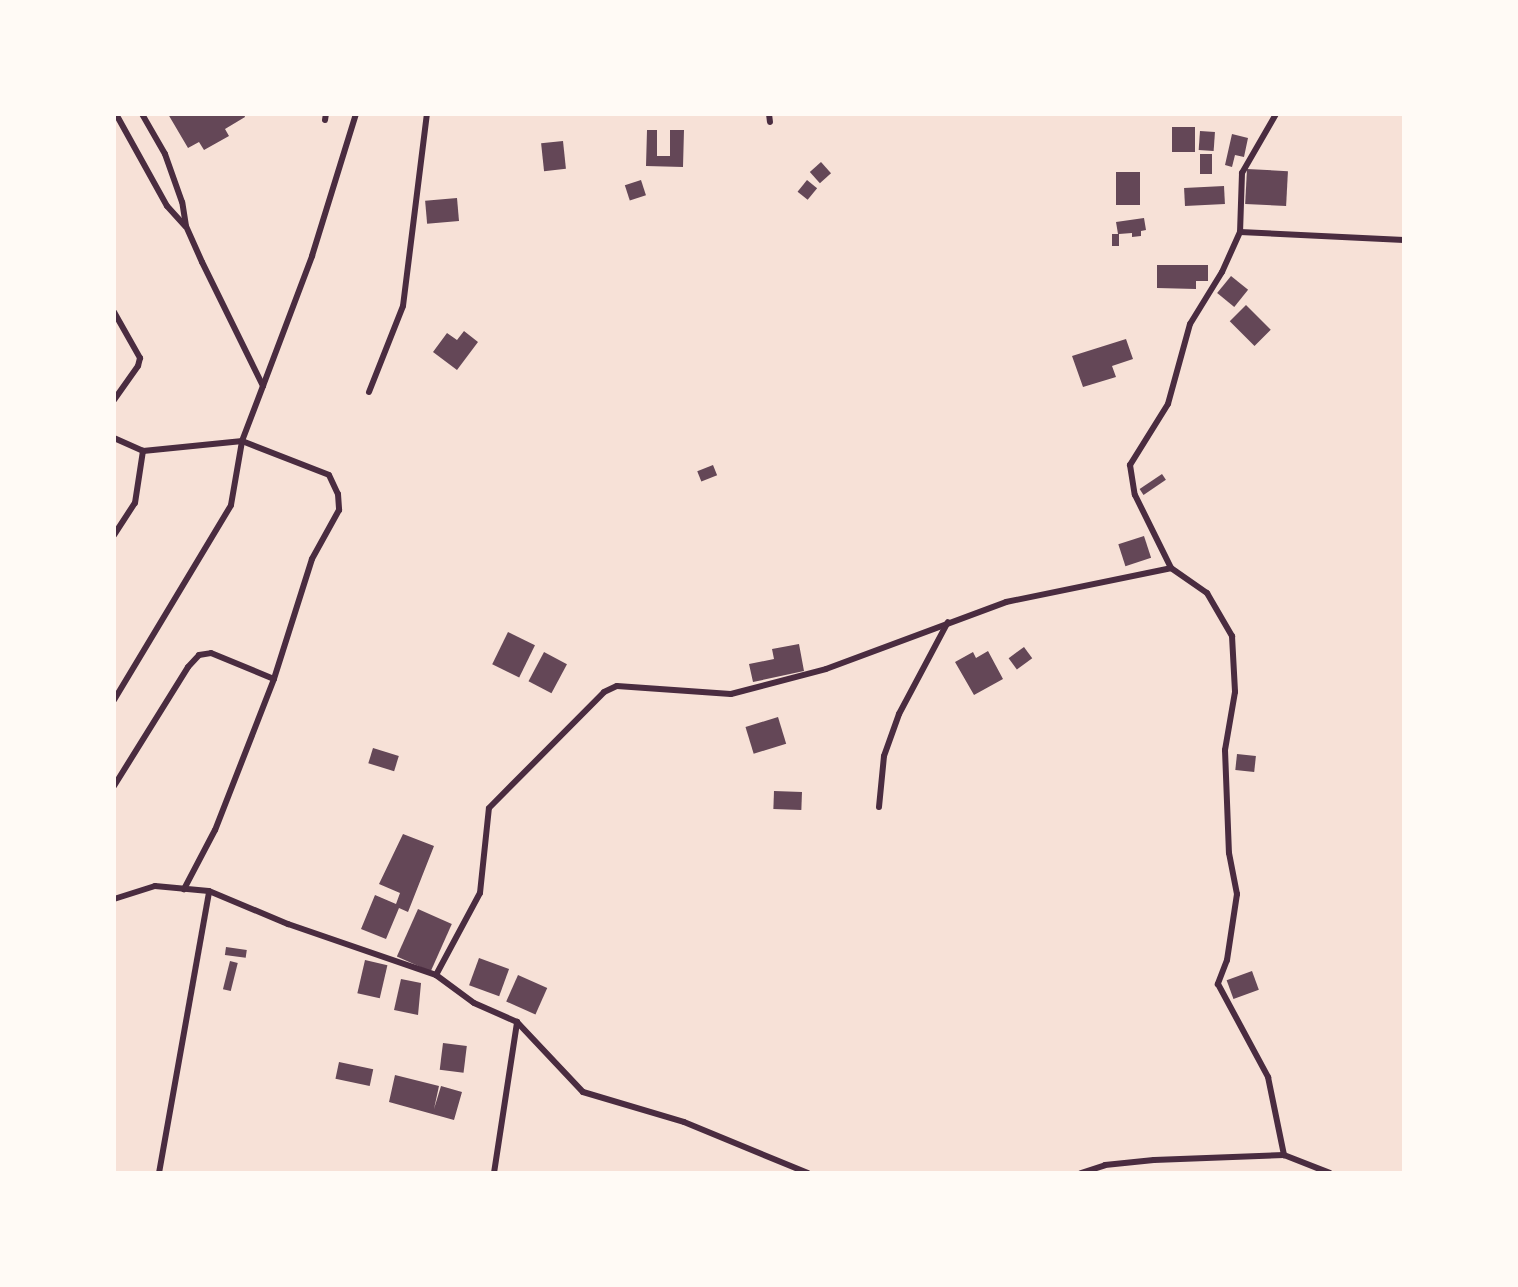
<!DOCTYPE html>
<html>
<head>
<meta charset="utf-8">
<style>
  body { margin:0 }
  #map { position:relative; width:1518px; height:1287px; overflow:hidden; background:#f7e1d7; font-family:"Varela Round",sans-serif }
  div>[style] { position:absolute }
  .building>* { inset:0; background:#644757; transform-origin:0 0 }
  .minor>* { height:6px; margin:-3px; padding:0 3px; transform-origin:3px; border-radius:3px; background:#4a2c40 }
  span { translate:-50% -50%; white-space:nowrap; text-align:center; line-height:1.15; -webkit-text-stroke:6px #fffaf5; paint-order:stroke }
  .frame { position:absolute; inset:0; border:116px solid #fffaf5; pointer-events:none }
</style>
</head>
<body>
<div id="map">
  <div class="building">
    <div style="clip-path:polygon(168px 114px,244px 114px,245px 117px,225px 129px,229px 136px,204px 150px,199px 142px,188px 148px)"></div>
    <div style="left:1195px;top:127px;width:25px;height:23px;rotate:90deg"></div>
    <div style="clip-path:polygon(647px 130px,657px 130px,657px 156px,670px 156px,670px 130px,684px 130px,683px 167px,646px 166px)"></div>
    <div style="left:1200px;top:131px;width:15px;height:19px;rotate:4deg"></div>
    <div style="clip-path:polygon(1232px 134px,1248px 138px,1244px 157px,1235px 155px,1232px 167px,1225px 165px)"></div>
    <div style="left:563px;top:141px;width:28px;height:22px;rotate:84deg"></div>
    <div style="left:1200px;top:154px;width:12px;height:20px"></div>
    <div style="left:821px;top:162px;width:15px;height:15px;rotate:48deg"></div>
    <div style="left:1247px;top:169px;width:41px;height:35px;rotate:3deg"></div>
    <div style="left:1140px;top:172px;width:33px;height:24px;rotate:90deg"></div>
    <div style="left:641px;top:180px;width:16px;height:17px;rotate:72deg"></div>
    <div style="left:807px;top:180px;width:13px;height:15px;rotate:39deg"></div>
    <div style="left:1224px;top:186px;width:18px;height:40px;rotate:87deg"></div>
    <div style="left:457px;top:198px;width:23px;height:32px;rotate:85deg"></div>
    <div style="clip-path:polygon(1144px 218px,1146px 230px,1141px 231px,1141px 236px,1132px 237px,1132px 233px,1119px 234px,1119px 246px,1112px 246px,1112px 234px,1118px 234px,1116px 222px)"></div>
    <div style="clip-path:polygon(1157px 265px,1208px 265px,1208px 281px,1196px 281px,1196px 289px,1157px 288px)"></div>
    <div style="left:1231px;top:276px;width:22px;height:22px;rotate:39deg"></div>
    <div style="left:1246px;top:305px;width:35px;height:23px;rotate:45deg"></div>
    <div style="clip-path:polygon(464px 331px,478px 342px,457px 370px,433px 352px,447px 333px,457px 340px)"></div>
    <div style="clip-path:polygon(1126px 339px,1133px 359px,1112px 366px,1116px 377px,1083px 387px,1072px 356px)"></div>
    <div style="left:713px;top:465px;width:11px;height:17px;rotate:68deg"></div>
    <div style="left:1162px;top:474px;width:7px;height:27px;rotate:56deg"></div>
    <div style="left:1144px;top:536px;width:23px;height:27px;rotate:72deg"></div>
    <div style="left:508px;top:632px;width:30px;height:36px;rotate:26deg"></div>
    <div style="clip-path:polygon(799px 644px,804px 671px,753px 682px,749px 664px,774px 659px,772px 649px)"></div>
    <div style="left:1024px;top:647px;width:14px;height:19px;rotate:54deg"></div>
    <div style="clip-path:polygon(988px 651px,1003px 679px,974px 695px,955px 662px,973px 652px,976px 658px)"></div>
    <div style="left:544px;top:652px;width:26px;height:33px;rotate:28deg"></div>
    <div style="left:778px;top:717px;width:28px;height:34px;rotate:73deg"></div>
    <div style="left:373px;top:748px;width:27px;height:16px;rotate:17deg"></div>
    <div style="left:1237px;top:754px;width:19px;height:16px;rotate:6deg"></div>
    <div style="left:774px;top:791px;width:28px;height:18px;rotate:2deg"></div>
    <div style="clip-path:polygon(403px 834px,434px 846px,408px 912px,399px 908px,386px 939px,361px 929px,375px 895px,396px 904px,400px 893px,379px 884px)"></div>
    <div style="left:418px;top:909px;width:37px;height:52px;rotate:24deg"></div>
    <div style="left:226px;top:947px;width:21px;height:8px;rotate:8deg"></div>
    <div style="left:479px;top:958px;width:32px;height:29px;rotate:20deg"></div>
    <div style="left:365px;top:960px;width:23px;height:34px;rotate:13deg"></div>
    <div style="left:230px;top:961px;width:8px;height:29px;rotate:14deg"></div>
    <div style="left:1252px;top:971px;width:20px;height:27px;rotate:70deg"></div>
    <div style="left:518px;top:975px;width:32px;height:29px;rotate:24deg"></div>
    <div style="clip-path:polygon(401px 979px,421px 983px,418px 1015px,394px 1010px)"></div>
    <div style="left:443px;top:1043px;width:24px;height:27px;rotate:7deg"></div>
    <div style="left:339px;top:1062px;width:35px;height:17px;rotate:12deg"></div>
    <div style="clip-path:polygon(395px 1075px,439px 1086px,434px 1109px,441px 1086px,462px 1092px,454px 1120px,389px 1102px)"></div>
  </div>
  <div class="minor">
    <div style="left:116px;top:114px;width:105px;rotate:61deg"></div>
    <div style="left:167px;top:206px;width:27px;rotate:48deg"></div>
    <div style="left:769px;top:114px;width:8px;rotate:83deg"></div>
    <div style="left:1276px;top:114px;width:68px;rotate:120deg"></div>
    <div style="left:1242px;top:173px;width:59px;rotate:91.9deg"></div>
    <div style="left:1240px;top:232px;width:44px;rotate:114.2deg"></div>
    <div style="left:1222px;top:272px;width:61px;rotate:121.6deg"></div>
    <div style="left:1190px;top:324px;width:83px;rotate:105.4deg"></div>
    <div style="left:1168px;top:404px;width:72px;rotate:121.9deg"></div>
    <div style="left:1130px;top:465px;width:30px;rotate:81deg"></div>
    <div style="left:1135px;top:495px;width:81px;rotate:63.7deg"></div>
    <div style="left:1171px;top:568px;width:44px;rotate:34.8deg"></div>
    <div style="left:1207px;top:593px;width:50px;rotate:59.8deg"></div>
    <div style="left:1232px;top:636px;width:56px;rotate:86.9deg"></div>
    <div style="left:1235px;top:692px;width:59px;rotate:99.8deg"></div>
    <div style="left:1225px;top:750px;width:103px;rotate:87.8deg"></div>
    <div style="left:1229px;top:853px;width:42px;rotate:79deg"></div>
    <div style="left:1237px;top:894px;width:67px;rotate:98.6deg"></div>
    <div style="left:1227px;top:960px;width:26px;rotate:111deg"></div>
    <div style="left:1218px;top:984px;width:106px;rotate:61.7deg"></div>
    <div style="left:1268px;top:1077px;width:80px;rotate:78.4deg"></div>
    <div style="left:325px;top:120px;width:6px;rotate:-81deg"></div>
    <div style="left:1240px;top:232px;width:164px;rotate:2.8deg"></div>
    <div style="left:114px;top:312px;width:53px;rotate:60.5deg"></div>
    <div style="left:140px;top:358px;width:8px;rotate:104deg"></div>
    <div style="left:138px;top:366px;width:42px;rotate:125.2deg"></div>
    <div style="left:263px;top:386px;width:139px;rotate:-69.3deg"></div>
    <div style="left:312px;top:256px;width:149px;rotate:-72.8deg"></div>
    <div style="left:369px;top:392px;width:92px;rotate:-68.4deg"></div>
    <div style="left:403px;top:306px;width:193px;rotate:-82.9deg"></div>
    <div style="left:114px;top:438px;width:32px;rotate:24deg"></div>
    <div style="left:143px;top:451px;width:100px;rotate:-5.8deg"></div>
    <div style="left:242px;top:441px;width:93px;rotate:21.3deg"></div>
    <div style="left:329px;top:475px;width:21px;rotate:65deg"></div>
    <div style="left:338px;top:494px;width:16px;rotate:86deg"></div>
    <div style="left:339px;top:510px;width:56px;rotate:118.9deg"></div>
    <div style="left:312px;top:559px;width:126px;rotate:107.6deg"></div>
    <div style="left:274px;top:679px;width:162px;rotate:111.3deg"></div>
    <div style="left:215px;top:830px;width:67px;rotate:117.7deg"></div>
    <div style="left:114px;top:535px;width:38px;rotate:-57deg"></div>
    <div style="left:135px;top:503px;width:53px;rotate:-81.3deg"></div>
    <div style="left:114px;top:700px;width:227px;rotate:-59deg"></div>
    <div style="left:231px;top:505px;width:65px;rotate:-80.2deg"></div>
    <div style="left:242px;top:441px;width:59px;rotate:-69.1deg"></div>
    <div style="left:263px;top:386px;width:138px;rotate:-116.2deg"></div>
    <div style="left:202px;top:262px;width:39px;rotate:-114deg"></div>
    <div style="left:186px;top:226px;width:24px;rotate:-99deg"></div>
    <div style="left:182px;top:202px;width:51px;rotate:-109.5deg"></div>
    <div style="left:165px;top:154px;width:46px;rotate:-119.9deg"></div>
    <div style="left:114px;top:786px;width:140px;rotate:-58.1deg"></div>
    <div style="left:188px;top:667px;width:16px;rotate:-47deg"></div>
    <div style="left:199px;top:655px;width:12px;rotate:-9deg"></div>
    <div style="left:211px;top:653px;width:68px;rotate:22.4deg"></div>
    <div style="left:879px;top:807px;width:51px;rotate:-84.4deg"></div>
    <div style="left:884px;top:756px;width:45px;rotate:-70.3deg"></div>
    <div style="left:899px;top:714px;width:104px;rotate:-62deg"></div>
    <div style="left:114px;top:899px;width:43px;rotate:-17.6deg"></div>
    <div style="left:155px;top:886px;width:54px;rotate:5.3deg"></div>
    <div style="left:209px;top:891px;width:86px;rotate:22.7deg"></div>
    <div style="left:288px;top:924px;width:157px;rotate:19deg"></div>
    <div style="left:436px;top:975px;width:47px;rotate:36.4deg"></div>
    <div style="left:474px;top:1003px;width:47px;rotate:23.8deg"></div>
    <div style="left:517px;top:1022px;width:96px;rotate:46.7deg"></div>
    <div style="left:583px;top:1092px;width:105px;rotate:16.5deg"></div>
    <div style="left:684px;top:1122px;width:134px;rotate:22.4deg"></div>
    <div style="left:436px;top:975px;width:93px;rotate:-61.8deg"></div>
    <div style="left:480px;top:893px;width:85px;rotate:-84deg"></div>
    <div style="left:489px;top:808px;width:163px;rotate:-45.2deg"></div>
    <div style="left:604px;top:692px;width:14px;rotate:-25deg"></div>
    <div style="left:617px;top:686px;width:114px;rotate:4deg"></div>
    <div style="left:731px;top:694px;width:98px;rotate:-14.7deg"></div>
    <div style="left:826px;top:669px;width:192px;rotate:-20.4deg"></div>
    <div style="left:1006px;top:602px;width:168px;rotate:-11.6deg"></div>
    <div style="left:159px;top:1173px;width:286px;rotate:-79.9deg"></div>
    <div style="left:494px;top:1173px;width:153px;rotate:-81.3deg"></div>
    <div style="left:1081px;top:1173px;width:25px;rotate:-18deg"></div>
    <div style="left:1105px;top:1165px;width:49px;rotate:-5.8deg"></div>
    <div style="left:1154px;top:1160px;width:130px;rotate:-2.2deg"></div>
    <div style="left:1284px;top:1155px;width:49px;rotate:21.4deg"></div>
  </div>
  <div class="frame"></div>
</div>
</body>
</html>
